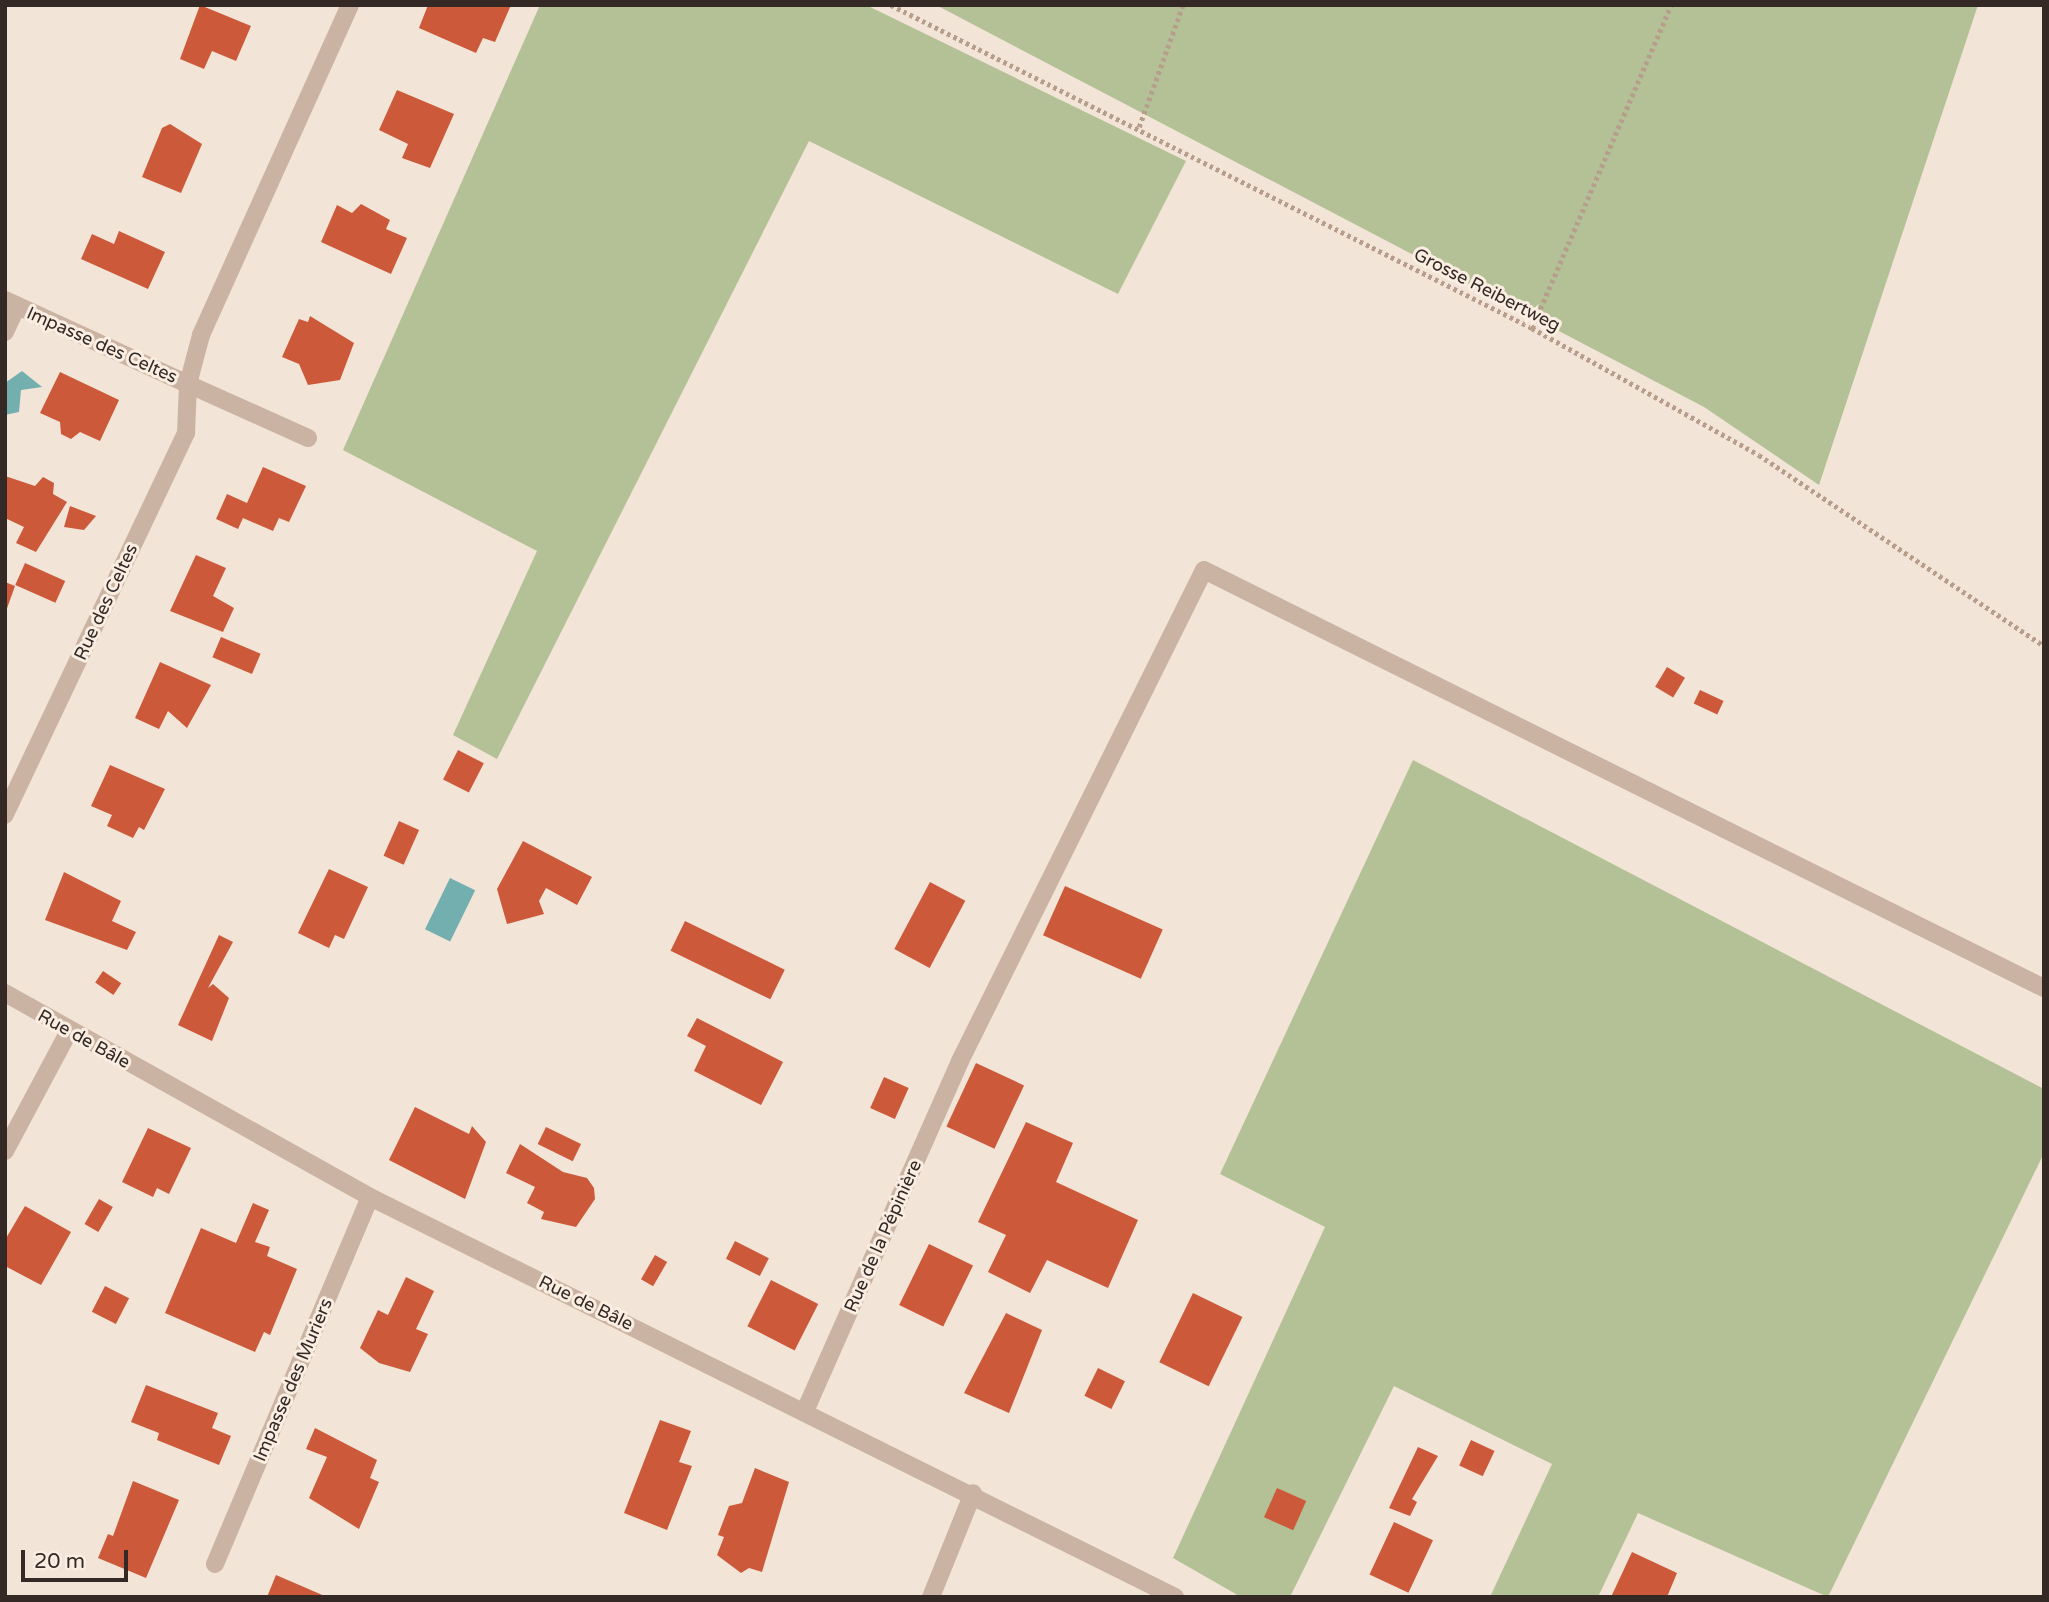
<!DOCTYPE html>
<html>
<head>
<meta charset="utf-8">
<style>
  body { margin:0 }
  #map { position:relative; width:2049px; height:1602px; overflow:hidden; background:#f2e4d6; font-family:"Varela Round",sans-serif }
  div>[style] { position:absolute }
  .green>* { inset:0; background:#b4c196 }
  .water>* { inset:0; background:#74afb0; transform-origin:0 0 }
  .building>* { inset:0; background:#cc5a3a; transform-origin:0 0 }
  .path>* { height:4.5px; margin-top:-2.25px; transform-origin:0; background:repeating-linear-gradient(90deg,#b69d8c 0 3.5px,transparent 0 7px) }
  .minor>* { height:18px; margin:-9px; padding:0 9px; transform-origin:9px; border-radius:9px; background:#cab3a2 }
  span { translate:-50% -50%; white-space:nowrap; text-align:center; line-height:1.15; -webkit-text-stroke:6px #faeee2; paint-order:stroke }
  .street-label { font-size:18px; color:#342925 }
  .frame { position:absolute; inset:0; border:7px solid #342925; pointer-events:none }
  .scale { position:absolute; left:21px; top:1550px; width:107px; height:32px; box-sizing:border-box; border:4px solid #342925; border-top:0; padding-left:9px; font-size:21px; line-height:24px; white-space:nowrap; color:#342925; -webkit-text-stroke:5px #faeee2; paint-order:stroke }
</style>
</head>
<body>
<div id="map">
  <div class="green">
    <div style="clip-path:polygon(540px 5px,866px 5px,1186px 161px,1118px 294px,809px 141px,497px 759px,453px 735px,537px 551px,343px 450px)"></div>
    <div style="clip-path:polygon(936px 5px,1978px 5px,1819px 485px,1704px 407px)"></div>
    <div style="clip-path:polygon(1413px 760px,2044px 1089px,2044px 1153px,1828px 1597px,1638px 1513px,1598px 1597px,1490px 1597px,1552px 1464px,1394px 1386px,1290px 1597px,1241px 1597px,1173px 1558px,1325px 1227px,1220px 1174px)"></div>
  </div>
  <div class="water">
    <div style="clip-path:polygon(22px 371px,42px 387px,21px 390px,19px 412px,5px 415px,5px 383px)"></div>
    <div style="left:450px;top:878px;width:28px;height:57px;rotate:26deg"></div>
  </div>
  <div class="building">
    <div style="clip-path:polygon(200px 5px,251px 26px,236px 61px,212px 51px,204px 69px,180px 59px)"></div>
    <div style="clip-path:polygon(428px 5px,511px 5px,495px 42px,483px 38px,476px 53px,419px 28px)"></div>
    <div style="clip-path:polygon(397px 90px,454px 114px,430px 168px,402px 158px,408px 144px,379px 130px)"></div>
    <div style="clip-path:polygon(170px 124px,202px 144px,181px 193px,142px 177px,162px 128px)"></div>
    <div style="clip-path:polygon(361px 204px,390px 220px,386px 229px,407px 238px,391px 274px,321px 242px,337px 205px,352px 213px)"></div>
    <div style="clip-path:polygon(119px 231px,165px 252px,148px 289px,81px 259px,92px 234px,114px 244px)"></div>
    <div style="clip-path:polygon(310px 316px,354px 343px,340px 380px,308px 385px,299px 364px,282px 357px,299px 319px,308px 322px)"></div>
    <div style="clip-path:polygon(60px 372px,119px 400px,100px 441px,80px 432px,71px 439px,61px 434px,60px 422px,40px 413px)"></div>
    <div style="clip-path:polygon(263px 467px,306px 486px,289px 522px,279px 518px,273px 531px,243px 518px,238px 529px,216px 519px,227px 494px,247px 503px)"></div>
    <div style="clip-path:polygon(5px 476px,35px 486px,43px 477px,54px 483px,53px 494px,67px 502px,36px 552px,16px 543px,24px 527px,5px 518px)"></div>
    <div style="clip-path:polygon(70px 506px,96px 516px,84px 530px,64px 527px)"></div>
    <div style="clip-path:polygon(196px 555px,226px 568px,213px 596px,234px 608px,223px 632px,170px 611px)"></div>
    <div style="left:25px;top:563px;width:44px;height:24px;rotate:24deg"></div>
    <div style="clip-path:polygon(5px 582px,15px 586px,5px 614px)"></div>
    <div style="left:221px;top:637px;width:43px;height:22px;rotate:23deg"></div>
    <div style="clip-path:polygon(160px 662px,211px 685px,187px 728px,168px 711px,159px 729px,135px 718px)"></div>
    <div style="left:1667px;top:667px;width:21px;height:23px;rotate:31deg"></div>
    <div style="left:1700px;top:690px;width:26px;height:15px;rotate:25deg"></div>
    <div style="left:458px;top:750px;width:29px;height:33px;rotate:27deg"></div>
    <div style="clip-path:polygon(110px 765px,165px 789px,144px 830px,139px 827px,133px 838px,107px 826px,112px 815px,91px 806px)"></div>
    <div style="left:399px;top:821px;width:22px;height:38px;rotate:24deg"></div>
    <div style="clip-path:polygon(523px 841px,592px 877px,577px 905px,546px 888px,539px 901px,544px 914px,507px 924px,497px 889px)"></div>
    <div style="clip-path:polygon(329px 869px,368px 887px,344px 939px,335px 935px,329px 948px,298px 933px)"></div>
    <div style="clip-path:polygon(64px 872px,121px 901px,112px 921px,136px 932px,127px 950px,45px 920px)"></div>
    <div style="left:930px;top:882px;width:40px;height:76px;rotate:28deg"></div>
    <div style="left:1065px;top:886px;width:107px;height:54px;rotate:24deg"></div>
    <div style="left:685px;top:921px;width:111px;height:33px;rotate:26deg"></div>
    <div style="clip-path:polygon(219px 935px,233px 942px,208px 988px,213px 984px,229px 998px,212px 1041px,178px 1025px)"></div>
    <div style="left:103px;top:971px;width:22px;height:14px;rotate:34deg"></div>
    <div style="clip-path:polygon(697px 1018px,783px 1062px,761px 1105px,694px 1071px,706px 1046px,687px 1036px)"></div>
    <div style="left:976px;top:1063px;width:53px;height:70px;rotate:25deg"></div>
    <div style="left:884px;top:1077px;width:27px;height:34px;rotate:24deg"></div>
    <div style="clip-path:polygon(415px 1107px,469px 1134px,472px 1126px,486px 1142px,465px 1199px,389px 1160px)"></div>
    <div style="clip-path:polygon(1026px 1122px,1073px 1143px,1056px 1182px,1138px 1220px,1108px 1288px,1047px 1260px,1030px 1293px,988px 1272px,1006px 1235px,978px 1222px)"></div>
    <div style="left:546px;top:1127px;width:39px;height:19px;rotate:26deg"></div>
    <div style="clip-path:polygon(148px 1128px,191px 1148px,169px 1194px,157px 1188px,153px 1197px,122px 1182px)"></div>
    <div style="clip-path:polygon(520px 1144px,563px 1172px,587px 1178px,594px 1188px,595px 1199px,576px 1227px,541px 1219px,544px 1212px,527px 1203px,535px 1187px,506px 1173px)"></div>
    <div style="left:99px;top:1199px;width:16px;height:29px;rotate:30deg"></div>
    <div style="clip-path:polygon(253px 1203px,269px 1210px,255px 1242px,270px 1247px,267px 1256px,297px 1269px,270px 1335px,264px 1332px,255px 1352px,165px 1313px,201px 1228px,236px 1243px)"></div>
    <div style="clip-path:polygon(25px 1206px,71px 1232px,41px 1285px,5px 1266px,5px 1240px)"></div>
    <div style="left:735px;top:1241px;width:38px;height:20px;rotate:27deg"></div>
    <div style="left:929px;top:1244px;width:49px;height:68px;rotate:26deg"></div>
    <div style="left:655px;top:1255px;width:14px;height:28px;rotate:30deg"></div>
    <div style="clip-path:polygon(406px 1277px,434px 1291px,416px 1329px,428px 1334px,410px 1372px,379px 1363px,360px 1348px,378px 1310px,388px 1315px)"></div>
    <div style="left:771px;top:1280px;width:53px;height:52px;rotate:27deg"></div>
    <div style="left:105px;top:1286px;width:27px;height:29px;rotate:27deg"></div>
    <div style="left:1193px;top:1293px;width:55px;height:77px;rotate:26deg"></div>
    <div style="clip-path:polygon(1006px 1313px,1042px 1330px,1009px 1413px,964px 1393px)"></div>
    <div style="left:1098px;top:1368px;width:30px;height:31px;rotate:26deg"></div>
    <div style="clip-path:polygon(146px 1385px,218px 1413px,212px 1428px,231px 1436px,219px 1465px,157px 1440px,159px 1433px,131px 1422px)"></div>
    <div style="clip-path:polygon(660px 1420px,691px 1431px,679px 1462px,692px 1466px,667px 1530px,624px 1513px)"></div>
    <div style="clip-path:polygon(315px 1428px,377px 1460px,370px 1478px,379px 1482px,359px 1529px,309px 1498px,327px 1457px,306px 1449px)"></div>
    <div style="left:1471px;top:1440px;width:26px;height:28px;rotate:25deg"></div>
    <div style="clip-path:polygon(1418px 1447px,1438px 1456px,1412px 1499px,1417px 1502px,1410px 1516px,1389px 1508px)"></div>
    <div style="clip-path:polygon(755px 1468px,789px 1482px,762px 1572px,749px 1568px,741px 1573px,717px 1555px,724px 1537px,718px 1535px,729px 1506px,742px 1503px)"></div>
    <div style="clip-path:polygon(133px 1481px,179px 1500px,146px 1578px,98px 1558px,108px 1534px,113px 1536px)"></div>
    <div style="left:1277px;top:1488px;width:32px;height:32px;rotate:24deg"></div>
    <div style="left:1394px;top:1522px;width:43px;height:58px;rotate:25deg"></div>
    <div style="clip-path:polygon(1632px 1552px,1677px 1573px,1667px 1597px,1611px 1597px)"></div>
    <div style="clip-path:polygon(276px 1575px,327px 1597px,267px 1597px)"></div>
  </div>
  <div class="path">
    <div style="left:891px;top:5px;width:718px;rotate:26.74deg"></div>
    <div style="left:1532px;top:328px;width:260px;rotate:29.2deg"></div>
    <div style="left:1759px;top:455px;width:343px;rotate:33.8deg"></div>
    <div style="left:1139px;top:127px;width:130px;rotate:-70.2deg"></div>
    <div style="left:1532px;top:328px;width:352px;rotate:-66.7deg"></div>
  </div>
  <div class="minor">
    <div style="left:5px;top:300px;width:201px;rotate:24.7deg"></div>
    <div style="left:188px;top:384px;width:49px;rotate:92.3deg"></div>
    <div style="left:186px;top:433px;width:423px;rotate:115.4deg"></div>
    <div style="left:5px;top:332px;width:29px;rotate:-65deg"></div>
    <div style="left:308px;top:438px;width:132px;rotate:-155.8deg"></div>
    <div style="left:188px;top:384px;width:51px;rotate:-75.1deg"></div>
    <div style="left:201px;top:335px;width:362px;rotate:-65.7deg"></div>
    <div style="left:5px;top:993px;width:418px;rotate:29.2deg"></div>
    <div style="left:370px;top:1197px;width:899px;rotate:26.42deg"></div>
    <div style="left:5px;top:1151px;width:136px;rotate:-61.9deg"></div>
    <div style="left:805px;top:1411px;width:383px;rotate:-66.1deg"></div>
    <div style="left:960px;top:1061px;width:548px;rotate:-63.58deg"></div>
    <div style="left:1204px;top:570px;width:938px;rotate:26.46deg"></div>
    <div style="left:215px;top:1564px;width:398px;rotate:-67.1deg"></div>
    <div style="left:931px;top:1597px;width:112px;rotate:-68deg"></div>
  </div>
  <div class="street-label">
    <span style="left:1487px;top:290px;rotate:27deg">Grosse Reibertweg</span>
    <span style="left:102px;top:345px;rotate:24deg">Impasse des Celtes</span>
    <span style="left:106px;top:602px;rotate:-65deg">Rue des Celtes</span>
    <span style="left:84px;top:1039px;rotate:29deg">Rue de Bâle</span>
    <span style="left:883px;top:1236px;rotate:-66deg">Rue de la Pépinière</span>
    <span style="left:586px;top:1303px;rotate:26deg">Rue de Bâle</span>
    <span style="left:293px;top:1380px;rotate:-67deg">Impasse des Muriers</span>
  </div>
  <div class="frame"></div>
  <div class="scale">20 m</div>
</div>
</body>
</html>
